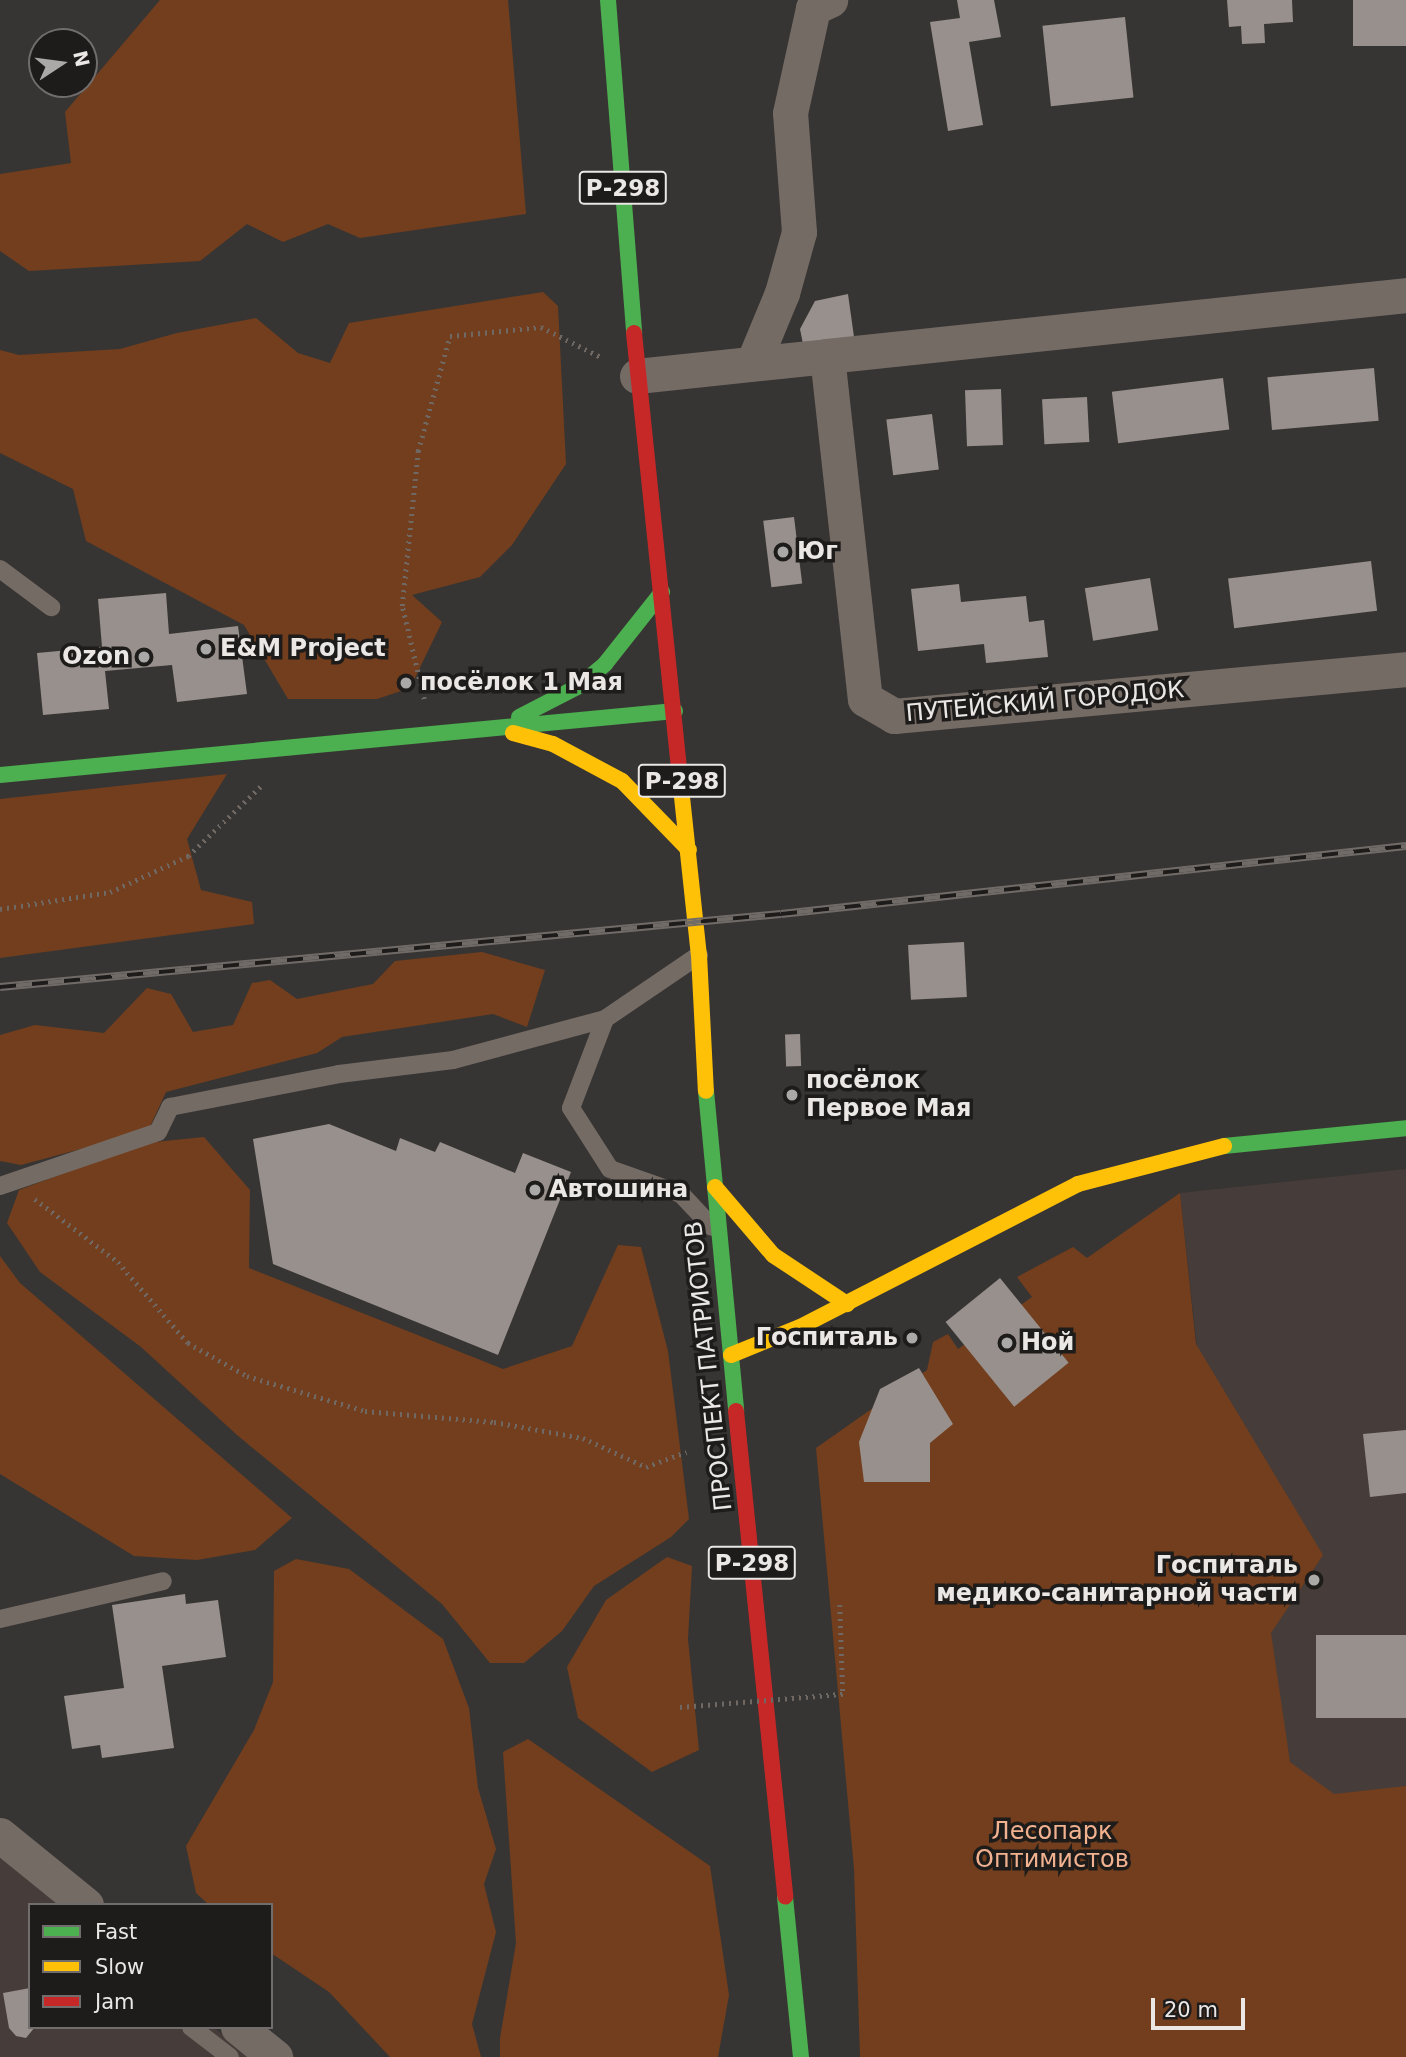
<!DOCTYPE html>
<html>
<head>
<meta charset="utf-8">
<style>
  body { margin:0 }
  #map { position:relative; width:1406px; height:2057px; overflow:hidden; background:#373533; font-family:"DejaVu Sans",sans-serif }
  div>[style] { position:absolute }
  .built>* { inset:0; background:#463c39 }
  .green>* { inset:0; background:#723e1d }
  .building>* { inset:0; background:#98908c; transform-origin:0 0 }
  .path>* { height:4.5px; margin-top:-2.25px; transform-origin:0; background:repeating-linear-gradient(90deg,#6f6863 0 2px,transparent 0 7px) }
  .lane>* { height:18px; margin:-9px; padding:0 9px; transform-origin:9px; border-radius:9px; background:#756b65 }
  .street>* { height:35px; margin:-17.5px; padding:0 17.5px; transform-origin:17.5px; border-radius:17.5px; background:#756b65 }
  .fast>* { height:16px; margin:-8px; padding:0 8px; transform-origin:8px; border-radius:8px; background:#4caf50 }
  .slow>* { height:16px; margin:-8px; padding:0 8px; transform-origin:8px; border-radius:8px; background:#ffc107 }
  .jam>* { height:16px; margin:-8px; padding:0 8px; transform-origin:8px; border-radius:8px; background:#c62828 }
  .rail>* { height:8px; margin-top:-4px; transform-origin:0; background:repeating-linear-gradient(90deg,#1e1c1b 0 16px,#716b68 0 32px); box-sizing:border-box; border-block:2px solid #716b68 }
  .path-bridge>* { height:4.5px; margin-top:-2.25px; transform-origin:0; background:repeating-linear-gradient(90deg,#6f6863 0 2px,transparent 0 7px) }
  .dots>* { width:19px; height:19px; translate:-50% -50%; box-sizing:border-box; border:4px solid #1e1c1b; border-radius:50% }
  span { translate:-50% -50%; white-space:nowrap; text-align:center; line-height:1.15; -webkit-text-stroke:7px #1e1c1b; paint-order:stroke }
  .shield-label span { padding:2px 5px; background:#1e1c1b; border:2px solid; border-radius:5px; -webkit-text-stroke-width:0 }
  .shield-label { font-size:23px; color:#eae7e5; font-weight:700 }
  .poi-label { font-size:24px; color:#eae7e5; font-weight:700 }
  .left { translate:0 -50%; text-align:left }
  .right { translate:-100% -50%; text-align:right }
  .street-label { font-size:24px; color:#eae7e5 }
  .park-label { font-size:24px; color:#f2b290 }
  .legend { position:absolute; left:28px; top:1903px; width:245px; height:126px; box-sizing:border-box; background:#1e1c1b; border:2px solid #706d6c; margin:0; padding:9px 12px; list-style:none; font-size:21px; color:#eae7e5 }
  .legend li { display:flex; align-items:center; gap:14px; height:35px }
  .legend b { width:35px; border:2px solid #706d6c }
  .north { position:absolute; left:28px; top:28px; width:70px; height:70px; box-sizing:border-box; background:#1e1c1b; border:2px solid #706d6c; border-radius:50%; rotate:77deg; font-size:19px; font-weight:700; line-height:28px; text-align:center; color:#eae7e5 }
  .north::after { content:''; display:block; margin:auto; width:24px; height:32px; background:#aba9a7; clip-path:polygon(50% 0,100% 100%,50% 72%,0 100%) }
  .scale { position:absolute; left:1151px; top:1998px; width:94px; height:32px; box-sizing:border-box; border:4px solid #eae7e5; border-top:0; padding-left:9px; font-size:21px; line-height:24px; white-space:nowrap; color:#eae7e5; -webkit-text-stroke:5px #1e1c1b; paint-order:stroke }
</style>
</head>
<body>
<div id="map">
  <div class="built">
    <div style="clip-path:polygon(1406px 1169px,1406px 1968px,1267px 1984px,1180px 1193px)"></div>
    <div style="clip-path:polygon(0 1855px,61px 1905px,30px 1905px,30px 2027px,213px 2027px,250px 2057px,0 2057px)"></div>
  </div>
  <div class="green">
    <div style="clip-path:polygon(160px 0,508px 0,526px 214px,360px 238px,328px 224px,283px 242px,247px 224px,200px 261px,29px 271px,0 251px,0 174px,71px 163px,65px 112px)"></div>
    <div style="clip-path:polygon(543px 292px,558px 306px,566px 464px,512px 545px,480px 577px,412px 595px,442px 622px,410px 688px,377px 699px,288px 699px,244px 625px,86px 541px,73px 489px,0 453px,0 350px,19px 355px,120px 349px,177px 333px,256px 318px,298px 353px,330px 363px,349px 323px)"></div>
    <div style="clip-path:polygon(227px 774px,187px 839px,201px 890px,252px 902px,254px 924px,0 958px,0 799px)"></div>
    <div style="clip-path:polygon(482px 952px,545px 970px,527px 1027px,493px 1014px,342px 1037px,317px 1053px,166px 1092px,148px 1131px,21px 1165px,0 1161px,0 1035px,35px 1025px,104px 1033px,147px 988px,171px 994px,193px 1032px,233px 1025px,252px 983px,270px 980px,297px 999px,373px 984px,395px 961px)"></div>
    <div style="clip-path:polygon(204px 1137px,250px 1190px,249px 1268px,503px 1369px,572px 1346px,618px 1245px,641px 1247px,668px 1351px,689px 1519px,671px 1537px,594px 1586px,562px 1631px,524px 1663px,490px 1663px,442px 1604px,237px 1435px,141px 1347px,40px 1272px,7px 1223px,19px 1190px,145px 1143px)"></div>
    <div style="clip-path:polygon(1180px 1193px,1196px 1344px,1323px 1555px,1271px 1633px,1290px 1762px,1334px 1794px,1406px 1786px,1406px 2057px,860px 2057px,854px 1869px,816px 1448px,927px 1370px,933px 1342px,948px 1334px,958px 1349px,1032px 1297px,1017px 1277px,1073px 1247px,1087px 1258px)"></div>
    <div style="clip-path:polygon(0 1256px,20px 1283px,292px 1518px,255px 1550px,197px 1560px,134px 1556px,0 1474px)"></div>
    <div style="clip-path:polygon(667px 1557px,692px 1566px,688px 1639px,699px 1750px,652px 1772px,578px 1718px,567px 1667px,606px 1600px)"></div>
    <div style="clip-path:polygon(296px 1559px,349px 1569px,443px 1639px,469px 1708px,478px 1788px,496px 1849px,484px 1884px,496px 1932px,472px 2024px,481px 2057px,390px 2057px,329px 1992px,271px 1953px,271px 1905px,209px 1905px,196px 1893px,186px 1846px,254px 1730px,273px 1682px,274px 1571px)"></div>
    <div style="clip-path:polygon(528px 1739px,710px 1866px,729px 1995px,718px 2057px,500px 2057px,500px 2038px,516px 1943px,503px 1752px)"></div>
  </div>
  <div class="building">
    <div style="clip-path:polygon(957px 0,994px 0,1001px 37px,969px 42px,983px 125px,948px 131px,930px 22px,960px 18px)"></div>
    <div style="clip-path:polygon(1227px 0,1292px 0,1293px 22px,1264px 24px,1265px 43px,1242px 44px,1241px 26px,1229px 27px)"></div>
    <div style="left:1353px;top:0;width:53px;height:46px"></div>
    <div style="left:1125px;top:17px;width:81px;height:83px;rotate:84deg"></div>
    <div style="clip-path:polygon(848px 294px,854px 337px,803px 344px,800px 329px,815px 301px)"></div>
    <div style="left:1374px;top:368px;width:53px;height:107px;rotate:85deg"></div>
    <div style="left:1223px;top:378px;width:52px;height:112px;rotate:83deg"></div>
    <div style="left:1001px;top:389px;width:56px;height:36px;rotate:88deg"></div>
    <div style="left:1087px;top:397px;width:45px;height:45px;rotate:87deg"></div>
    <div style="left:932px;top:414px;width:56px;height:46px;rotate:83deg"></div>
    <div style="left:794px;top:517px;width:67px;height:31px;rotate:83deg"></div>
    <div style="left:1371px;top:561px;width:50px;height:144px;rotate:83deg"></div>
    <div style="left:1150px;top:578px;width:53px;height:66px;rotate:81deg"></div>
    <div style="clip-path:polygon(959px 584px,961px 602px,1026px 596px,1029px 622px,1044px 620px,1048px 657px,986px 663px,984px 644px,918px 651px,911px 589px)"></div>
    <div style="clip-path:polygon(166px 593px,169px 634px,238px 626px,247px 694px,177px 702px,172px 665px,105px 671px,109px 709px,43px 715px,37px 653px,102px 647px,98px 599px)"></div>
    <div style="left:964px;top:942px;width:55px;height:56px;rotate:87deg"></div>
    <div style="left:800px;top:1034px;width:32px;height:15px;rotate:88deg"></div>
    <div style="clip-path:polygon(329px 1124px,396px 1151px,400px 1138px,435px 1152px,440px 1142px,515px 1173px,523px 1153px,571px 1172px,498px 1355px,273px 1264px,253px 1139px)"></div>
    <div style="left:1000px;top:1278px;width:109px;height:70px;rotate:51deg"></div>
    <div style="clip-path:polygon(919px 1368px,953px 1424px,930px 1443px,930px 1482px,864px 1482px,859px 1442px,880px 1389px)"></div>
    <div style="clip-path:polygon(1406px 1430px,1406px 1493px,1370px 1497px,1363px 1434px)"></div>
    <div style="clip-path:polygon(185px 1594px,186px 1604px,218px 1600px,226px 1657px,162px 1666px,174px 1748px,102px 1758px,100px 1745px,72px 1749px,64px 1696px,124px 1688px,112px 1605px)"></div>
    <div style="left:1406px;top:1635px;width:83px;height:90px;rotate:90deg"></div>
    <div style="clip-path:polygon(30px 1988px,30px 2027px,35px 2027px,26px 2038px,16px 2036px,9px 2028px,3px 1993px)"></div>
  </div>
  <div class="path">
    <div style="left:424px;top:699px;width:96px;rotate:-103.3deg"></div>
    <div style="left:402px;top:606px;width:156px;rotate:-84.1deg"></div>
    <div style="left:418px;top:451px;width:119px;rotate:-74.5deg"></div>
    <div style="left:450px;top:336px;width:91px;rotate:-5.6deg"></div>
    <div style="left:541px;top:327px;width:67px;rotate:26.6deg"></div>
    <div style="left:0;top:909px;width:111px;rotate:-8.8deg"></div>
    <div style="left:110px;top:892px;width:86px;rotate:-24.8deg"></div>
    <div style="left:188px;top:856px;width:103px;rotate:-43.8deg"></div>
    <div style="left:35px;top:1199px;width:104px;rotate:37.2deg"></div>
    <div style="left:118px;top:1262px;width:107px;rotate:49.2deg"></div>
    <div style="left:188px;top:1343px;width:68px;rotate:29.2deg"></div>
    <div style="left:247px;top:1376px;width:123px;rotate:16.5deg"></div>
    <div style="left:365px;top:1411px;width:129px;rotate:4.9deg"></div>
    <div style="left:494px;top:1422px;width:90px;rotate:10.2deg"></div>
    <div style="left:583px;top:1438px;width:69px;rotate:24.7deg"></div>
    <div style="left:646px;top:1467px;width:43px;rotate:-20.6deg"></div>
    <div style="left:840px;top:1605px;width:89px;rotate:88.1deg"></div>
  </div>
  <div class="lane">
    <div style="left:0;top:569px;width:64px;rotate:36.7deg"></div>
    <div style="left:699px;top:955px;width:114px;rotate:145.8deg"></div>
    <div style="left:605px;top:1019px;width:95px;rotate:110.9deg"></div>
    <div style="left:571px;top:1108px;width:72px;rotate:57.4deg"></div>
    <div style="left:610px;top:1169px;width:75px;rotate:19.4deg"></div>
    <div style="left:681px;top:1194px;width:45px;rotate:46.8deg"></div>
    <div style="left:0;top:1186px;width:167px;rotate:-18.9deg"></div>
    <div style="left:158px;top:1132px;width:28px;rotate:-64deg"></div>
    <div style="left:170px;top:1107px;width:172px;rotate:-11deg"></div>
    <div style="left:339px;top:1074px;width:115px;rotate:-7deg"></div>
    <div style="left:453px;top:1060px;width:157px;rotate:-15.1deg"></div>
    <div style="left:0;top:1619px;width:167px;rotate:-13.1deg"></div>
    <div style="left:191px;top:2027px;width:49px;rotate:37.6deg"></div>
  </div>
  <div class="street">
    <div style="left:827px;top:356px;width:582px;rotate:-6.01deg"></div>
    <div style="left:753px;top:363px;width:76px;rotate:-67.5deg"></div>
    <div style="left:782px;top:293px;width:63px;rotate:-74.4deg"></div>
    <div style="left:799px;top:232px;width:119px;rotate:-94.3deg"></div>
    <div style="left:790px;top:113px;width:107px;rotate:-77.6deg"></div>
    <div style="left:813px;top:8px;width:19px;rotate:-25deg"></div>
    <div style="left:637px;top:376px;width:191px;rotate:-6deg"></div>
    <div style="left:827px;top:356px;width:345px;rotate:83.7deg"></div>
    <div style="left:865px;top:699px;width:34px;rotate:30deg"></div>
    <div style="left:894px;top:716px;width:514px;rotate:-5.24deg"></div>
    <div style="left:0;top:1835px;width:111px;rotate:39.1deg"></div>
    <div style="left:238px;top:2027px;width:48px;rotate:39deg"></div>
  </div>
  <div class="fast">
    <div style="left:608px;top:0;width:334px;rotate:85.5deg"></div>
    <div style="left:519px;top:717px;width:68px;rotate:-27.3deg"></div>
    <div style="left:579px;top:686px;width:34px;rotate:-40deg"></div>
    <div style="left:605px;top:664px;width:92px;rotate:-51.6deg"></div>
    <div style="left:0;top:775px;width:678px;rotate:-5.42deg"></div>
    <div style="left:706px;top:1091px;width:321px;rotate:84.6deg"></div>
    <div style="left:1224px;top:1146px;width:183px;rotate:-5.6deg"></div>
    <div style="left:785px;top:1897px;width:161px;rotate:84.3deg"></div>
  </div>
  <div class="slow">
    <div style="left:513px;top:733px;width:41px;rotate:15.4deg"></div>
    <div style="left:553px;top:744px;width:78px;rotate:28.2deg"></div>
    <div style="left:622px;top:781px;width:96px;rotate:45.8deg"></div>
    <div style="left:679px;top:769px;width:187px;rotate:83.9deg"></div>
    <div style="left:699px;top:955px;width:136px;rotate:87.1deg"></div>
    <div style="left:715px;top:1187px;width:89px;rotate:49.5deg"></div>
    <div style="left:773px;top:1255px;width:89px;rotate:33.5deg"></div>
    <div style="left:731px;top:1355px;width:74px;rotate:-22.1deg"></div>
    <div style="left:800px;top:1327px;width:313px;rotate:-27.2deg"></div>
    <div style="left:1078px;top:1184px;width:151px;rotate:-14.6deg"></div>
  </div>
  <div class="jam">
    <div style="left:634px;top:333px;width:438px;rotate:84.1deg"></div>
    <div style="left:736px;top:1411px;width:488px;rotate:84.2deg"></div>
  </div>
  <div class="rail">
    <div style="left:0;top:987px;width:784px;rotate:-5.34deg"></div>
    <div style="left:781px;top:914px;width:629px;rotate:-6.21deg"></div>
  </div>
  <div class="path-bridge">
    <div style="left:680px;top:1707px;width:164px;rotate:-4.6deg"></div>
  </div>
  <div class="dots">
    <div style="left:783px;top:552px;background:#aba9a7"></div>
    <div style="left:206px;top:649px;background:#aba9a7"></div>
    <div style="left:144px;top:657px;background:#aba9a7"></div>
    <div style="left:406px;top:683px;background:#aba9a7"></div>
    <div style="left:792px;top:1095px;background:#aba9a7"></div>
    <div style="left:535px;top:1190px;background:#aba9a7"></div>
    <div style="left:912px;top:1338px;background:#aba9a7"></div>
    <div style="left:1007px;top:1343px;background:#aba9a7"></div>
    <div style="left:1314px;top:1580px;background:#aba9a7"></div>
  </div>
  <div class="shield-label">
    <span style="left:623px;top:188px">Р-298</span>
    <span style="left:682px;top:781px">Р-298</span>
    <span style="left:752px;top:1563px">Р-298</span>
  </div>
  <div class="poi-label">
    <span class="left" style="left:797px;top:552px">Юг</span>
    <span class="left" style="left:220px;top:649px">E&amp;M Project</span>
    <span class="right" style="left:130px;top:657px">Ozon</span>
    <span class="left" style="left:420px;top:683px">посёлок 1 Мая</span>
    <span class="left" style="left:806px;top:1095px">посёлок<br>Первое Мая</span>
    <span class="left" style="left:549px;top:1190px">Автошина</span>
    <span class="right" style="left:898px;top:1338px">Госпиталь</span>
    <span class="left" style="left:1021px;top:1343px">Ной</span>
    <span class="right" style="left:1298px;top:1580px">Госпиталь<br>медико-санитарной части</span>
  </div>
  <div class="street-label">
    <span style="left:1045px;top:702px;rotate:-5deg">ПУТЕЙСКИЙ ГОРОДОК</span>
    <span style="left:709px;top:1366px;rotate:-96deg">ПРОСПЕКТ ПАТРИОТОВ</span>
  </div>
  <div class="park-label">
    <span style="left:1052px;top:1846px">Лесопарк<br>Оптимистов</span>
  </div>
  <ul class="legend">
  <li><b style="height:9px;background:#4caf50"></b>Fast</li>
  <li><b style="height:9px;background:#ffc107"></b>Slow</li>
  <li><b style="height:9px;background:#c62828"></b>Jam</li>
  </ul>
  <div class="north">N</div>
  <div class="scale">20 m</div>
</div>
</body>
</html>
